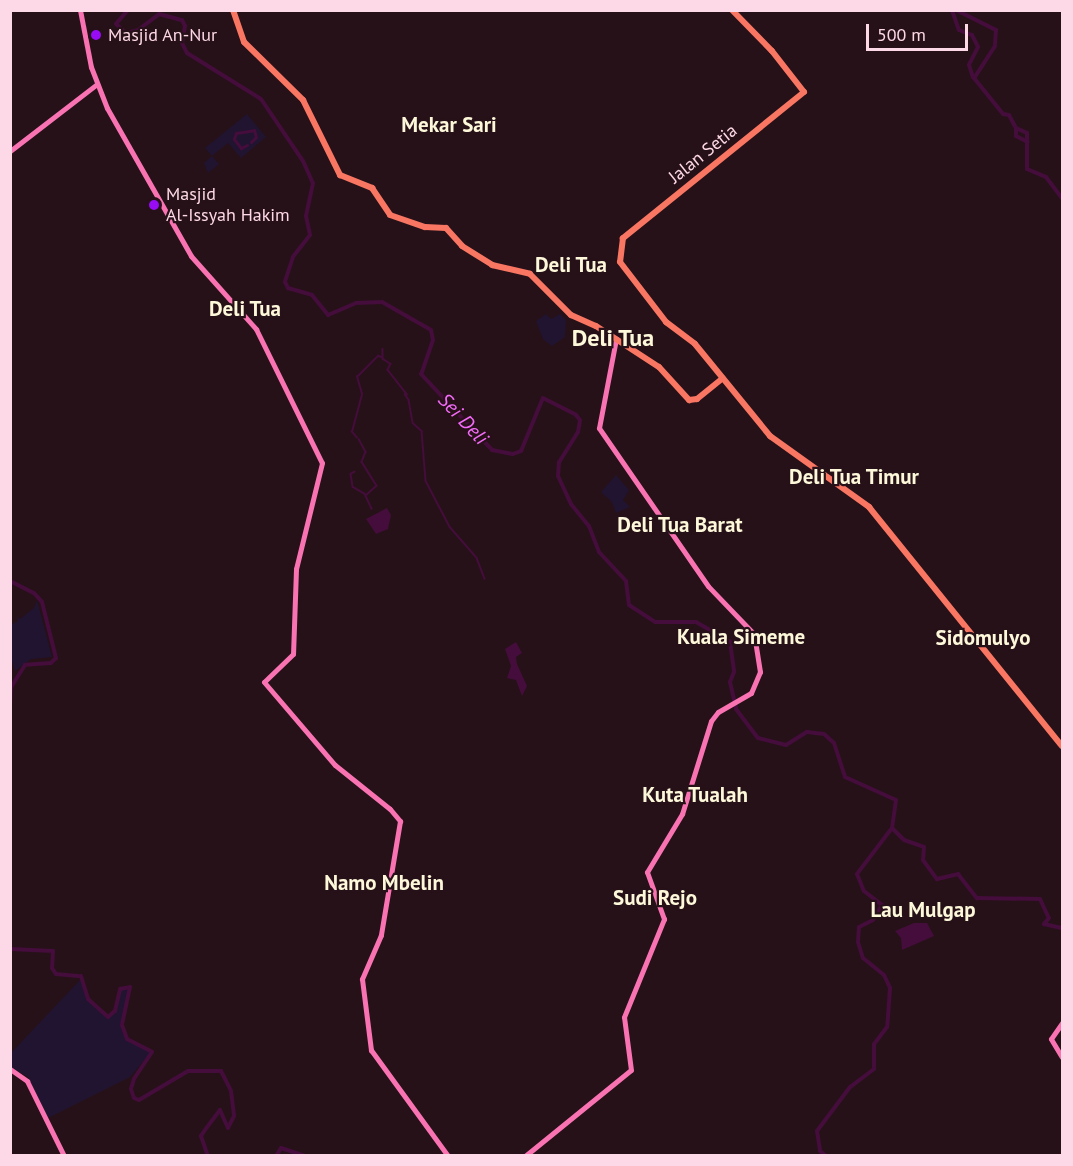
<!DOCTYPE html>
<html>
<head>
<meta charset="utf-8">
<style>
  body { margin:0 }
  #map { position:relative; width:1073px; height:1166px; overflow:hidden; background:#271118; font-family:"PT Sans",sans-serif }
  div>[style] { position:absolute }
  .green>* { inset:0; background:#211430 }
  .water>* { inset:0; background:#440d3c }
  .stream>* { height:1.5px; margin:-0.75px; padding:0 0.75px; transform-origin:0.75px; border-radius:0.75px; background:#440d3c }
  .canal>* { height:3px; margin:-1.5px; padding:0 1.5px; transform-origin:1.5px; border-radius:1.5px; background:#440d3c }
  .river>* { height:4px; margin:-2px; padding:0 2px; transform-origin:2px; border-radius:2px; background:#440d3c }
  .secondary>* { height:5px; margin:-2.5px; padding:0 2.5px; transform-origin:2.5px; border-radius:2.5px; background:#f973b3 }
  .primary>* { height:6px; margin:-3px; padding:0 3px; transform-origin:3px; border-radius:3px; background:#f97663 }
  .dots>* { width:16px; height:16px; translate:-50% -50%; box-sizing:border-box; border:3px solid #271118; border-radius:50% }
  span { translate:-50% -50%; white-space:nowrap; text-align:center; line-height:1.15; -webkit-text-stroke:4.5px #271118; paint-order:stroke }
  .poi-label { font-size:18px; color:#fdd8e6 }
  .left { translate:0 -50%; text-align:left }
  .street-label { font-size:18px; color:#fdd8e6 }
  .water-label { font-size:20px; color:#f36af9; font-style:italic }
  .quarter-label { font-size:21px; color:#fdf8da; font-weight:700 }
  .district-label { font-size:24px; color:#fdf8da; font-weight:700 }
  .frame { position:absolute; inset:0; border:12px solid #fdd8e6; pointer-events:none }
  .scale { position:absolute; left:866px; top:24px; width:102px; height:27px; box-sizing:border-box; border:3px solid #fdd8e6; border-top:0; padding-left:8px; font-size:18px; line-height:21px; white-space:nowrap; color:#fdd8e6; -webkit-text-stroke:4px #271118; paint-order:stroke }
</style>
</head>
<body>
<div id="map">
  <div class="green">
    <div style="clip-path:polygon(247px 114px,266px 137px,241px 158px,228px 143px,212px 156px,219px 164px,208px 173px,204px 163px,212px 156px,205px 148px)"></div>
    <div style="clip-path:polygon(546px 314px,551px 319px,560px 314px,566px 320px,565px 337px,552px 346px,543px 339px,536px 321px)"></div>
    <div style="clip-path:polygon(616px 475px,629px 490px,623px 500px,630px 507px,616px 513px,612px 502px,601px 492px)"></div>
    <div style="clip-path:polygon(37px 600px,52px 657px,31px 659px,15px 671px,11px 658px,11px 625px,18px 621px,17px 616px,20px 619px,34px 608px)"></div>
    <div style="clip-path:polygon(81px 979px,88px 1000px,109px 1018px,116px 1012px,120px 989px,129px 987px,121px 1025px,127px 1039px,151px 1052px,130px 1077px,48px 1118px,28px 1077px,11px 1067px,10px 1054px)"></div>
  </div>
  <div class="water">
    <div style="clip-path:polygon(387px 508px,391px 515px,388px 529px,376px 534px,366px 519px)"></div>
    <div style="clip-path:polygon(516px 642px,522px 653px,516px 657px,517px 664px,527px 686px,522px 696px,516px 680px,507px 678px,511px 666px,505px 649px)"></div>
    <div style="clip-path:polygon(914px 923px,927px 923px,934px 936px,902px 950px,901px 938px,895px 931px)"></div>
  </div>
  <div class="stream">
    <div style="left:383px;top:349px;width:10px;rotate:90deg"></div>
    <div style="left:383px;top:359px;width:9px;rotate:32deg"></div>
    <div style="left:391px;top:364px;width:7px;rotate:117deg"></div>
    <div style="left:388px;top:370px;width:31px;rotate:52deg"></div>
    <div style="left:405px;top:394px;width:7px;rotate:56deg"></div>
    <div style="left:409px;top:400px;width:23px;rotate:80deg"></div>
    <div style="left:413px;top:423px;width:12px;rotate:42deg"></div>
    <div style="left:422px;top:431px;width:50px;rotate:85.4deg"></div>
    <div style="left:426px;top:481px;width:52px;rotate:62.4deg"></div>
    <div style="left:450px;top:527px;width:41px;rotate:48.9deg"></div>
    <div style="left:477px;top:558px;width:22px;rotate:69deg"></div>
    <div style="left:357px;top:438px;width:8px;rotate:-130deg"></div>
    <div style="left:352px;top:432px;width:39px;rotate:-75deg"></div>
    <div style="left:362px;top:394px;width:18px;rotate:-106deg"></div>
    <div style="left:357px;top:377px;width:30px;rotate:-45deg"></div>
    <div style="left:378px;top:356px;width:4px;rotate:14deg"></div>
    <div style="left:359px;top:439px;width:15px;rotate:62deg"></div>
    <div style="left:366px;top:452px;width:11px;rotate:112deg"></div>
    <div style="left:362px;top:462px;width:28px;rotate:58deg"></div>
    <div style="left:377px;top:486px;width:15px;rotate:138deg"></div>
    <div style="left:366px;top:496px;width:14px;rotate:65deg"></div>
    <div style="left:355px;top:472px;width:4px;rotate:153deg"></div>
    <div style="left:351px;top:474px;width:13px;rotate:81deg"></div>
    <div style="left:353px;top:487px;width:14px;rotate:30deg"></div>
  </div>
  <div class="canal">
    <div style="left:247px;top:145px;width:7px;rotate:153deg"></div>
    <div style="left:241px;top:148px;width:11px;rotate:-128deg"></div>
    <div style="left:234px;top:139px;width:6px;rotate:-72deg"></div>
    <div style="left:236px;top:133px;width:18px;rotate:-9deg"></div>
    <div style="left:254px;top:130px;width:7px;rotate:74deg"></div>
    <div style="left:256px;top:137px;width:7px;rotate:135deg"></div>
  </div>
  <div class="river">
    <div style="left:128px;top:10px;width:18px;rotate:131deg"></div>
    <div style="left:116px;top:24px;width:13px;rotate:42deg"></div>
    <div style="left:126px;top:33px;width:12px;rotate:-14deg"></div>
    <div style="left:138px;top:30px;width:26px;rotate:-37deg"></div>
    <div style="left:159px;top:14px;width:24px;rotate:15deg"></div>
    <div style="left:182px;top:20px;width:7px;rotate:63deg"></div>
    <div style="left:185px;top:26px;width:17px;rotate:100deg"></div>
    <div style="left:182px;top:43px;width:11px;rotate:63deg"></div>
    <div style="left:187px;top:53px;width:87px;rotate:31.9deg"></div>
    <div style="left:261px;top:99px;width:75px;rotate:55.9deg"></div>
    <div style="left:303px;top:161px;width:24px;rotate:66deg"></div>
    <div style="left:313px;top:183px;width:34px;rotate:102deg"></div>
    <div style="left:306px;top:216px;width:19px;rotate:78deg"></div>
    <div style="left:310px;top:235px;width:28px;rotate:128deg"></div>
    <div style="left:293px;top:257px;width:26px;rotate:108deg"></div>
    <div style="left:285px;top:282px;width:7px;rotate:63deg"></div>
    <div style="left:288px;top:288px;width:25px;rotate:16deg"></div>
    <div style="left:312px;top:295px;width:26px;rotate:51deg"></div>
    <div style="left:328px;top:315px;width:30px;rotate:-23deg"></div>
    <div style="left:356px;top:303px;width:26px;rotate:-2deg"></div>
    <div style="left:382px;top:302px;width:56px;rotate:29.7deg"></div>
    <div style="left:431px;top:330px;width:10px;rotate:79deg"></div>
    <div style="left:433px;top:340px;width:36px;rotate:109deg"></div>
    <div style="left:421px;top:374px;width:104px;rotate:46.9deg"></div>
    <div style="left:492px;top:450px;width:21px;rotate:11deg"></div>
    <div style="left:513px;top:454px;width:9px;rotate:-21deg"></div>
    <div style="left:521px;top:451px;width:57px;rotate:-67.5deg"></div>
    <div style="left:543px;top:398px;width:37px;rotate:27deg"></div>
    <div style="left:576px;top:415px;width:6px;rotate:51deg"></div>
    <div style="left:580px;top:420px;width:12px;rotate:99deg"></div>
    <div style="left:578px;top:432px;width:36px;rotate:122deg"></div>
    <div style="left:559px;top:462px;width:14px;rotate:94deg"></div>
    <div style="left:558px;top:476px;width:31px;rotate:65deg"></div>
    <div style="left:571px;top:504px;width:28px;rotate:51deg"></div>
    <div style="left:589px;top:526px;width:28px;rotate:69deg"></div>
    <div style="left:599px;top:552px;width:40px;rotate:47deg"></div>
    <div style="left:626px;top:581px;width:24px;rotate:83deg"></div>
    <div style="left:629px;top:605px;width:31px;rotate:33deg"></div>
    <div style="left:655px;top:622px;width:41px"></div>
    <div style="left:696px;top:622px;width:39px;rotate:30deg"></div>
    <div style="left:730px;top:642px;width:30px;rotate:82deg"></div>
    <div style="left:734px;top:672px;width:11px;rotate:112deg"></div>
    <div style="left:730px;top:682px;width:28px;rotate:77deg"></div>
    <div style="left:736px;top:709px;width:36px;rotate:53deg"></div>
    <div style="left:758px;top:738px;width:29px;rotate:14deg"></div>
    <div style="left:786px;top:745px;width:25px;rotate:-32deg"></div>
    <div style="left:807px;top:732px;width:17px;rotate:7deg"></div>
    <div style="left:824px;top:734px;width:13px;rotate:42deg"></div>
    <div style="left:834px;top:743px;width:36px;rotate:72deg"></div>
    <div style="left:845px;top:777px;width:56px;rotate:24.3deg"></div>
    <div style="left:896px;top:800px;width:28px;rotate:98deg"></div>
    <div style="left:892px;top:828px;width:58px;rotate:127.3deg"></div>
    <div style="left:857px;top:874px;width:18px;rotate:68deg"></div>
    <div style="left:864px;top:891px;width:23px;rotate:38deg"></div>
    <div style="left:882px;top:905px;width:17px;rotate:121deg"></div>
    <div style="left:873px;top:920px;width:16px;rotate:153deg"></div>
    <div style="left:859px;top:927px;width:15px;rotate:94deg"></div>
    <div style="left:858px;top:942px;width:17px;rotate:73deg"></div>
    <div style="left:863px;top:958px;width:27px;rotate:39deg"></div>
    <div style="left:884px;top:975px;width:14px;rotate:65deg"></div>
    <div style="left:890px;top:988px;width:39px;rotate:94deg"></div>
    <div style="left:887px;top:1027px;width:21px;rotate:127deg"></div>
    <div style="left:874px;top:1044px;width:25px;rotate:90deg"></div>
    <div style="left:874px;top:1069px;width:30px;rotate:143deg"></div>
    <div style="left:850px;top:1087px;width:55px;rotate:126.9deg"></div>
    <div style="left:817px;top:1131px;width:20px;rotate:81deg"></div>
    <div style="left:820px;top:1151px;width:8px;rotate:40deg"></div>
    <div style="left:952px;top:10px;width:21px;rotate:71deg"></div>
    <div style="left:959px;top:30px;width:14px;rotate:21deg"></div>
    <div style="left:972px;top:35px;width:13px;rotate:63deg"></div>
    <div style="left:978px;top:47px;width:20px;rotate:117deg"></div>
    <div style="left:969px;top:65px;width:13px;rotate:72deg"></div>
    <div style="left:956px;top:10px;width:45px;rotate:26.6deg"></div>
    <div style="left:996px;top:30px;width:16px;rotate:94deg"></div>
    <div style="left:995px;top:46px;width:38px;rotate:123deg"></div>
    <div style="left:974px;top:78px;width:46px;rotate:51.1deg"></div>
    <div style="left:1003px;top:114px;width:6px;rotate:9deg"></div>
    <div style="left:1009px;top:115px;width:15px;rotate:62deg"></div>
    <div style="left:1016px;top:128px;width:12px;rotate:24deg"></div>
    <div style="left:1027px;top:133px;width:36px;rotate:90deg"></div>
    <div style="left:1027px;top:169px;width:21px;rotate:23deg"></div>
    <div style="left:1046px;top:177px;width:26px;rotate:53deg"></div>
    <div style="left:1016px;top:128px;width:8px;rotate:90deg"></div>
    <div style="left:1016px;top:136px;width:13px;rotate:27deg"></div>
    <div style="left:10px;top:581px;width:27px;rotate:27deg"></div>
    <div style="left:34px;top:593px;width:12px;rotate:48deg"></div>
    <div style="left:42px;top:602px;width:58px;rotate:76deg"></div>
    <div style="left:56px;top:658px;width:7px;rotate:135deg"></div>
    <div style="left:51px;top:663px;width:26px;rotate:176deg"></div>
    <div style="left:25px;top:665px;width:26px;rotate:122deg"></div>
    <div style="left:11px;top:687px;width:17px;rotate:93deg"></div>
    <div style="left:10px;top:711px;width:2px;rotate:90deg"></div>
    <div style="left:892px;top:828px;width:17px;rotate:45deg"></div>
    <div style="left:904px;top:840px;width:21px;rotate:19deg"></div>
    <div style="left:924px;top:847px;width:13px;rotate:94deg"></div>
    <div style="left:923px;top:860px;width:24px;rotate:54deg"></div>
    <div style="left:937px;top:879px;width:22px;rotate:-13deg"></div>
    <div style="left:958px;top:874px;width:31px;rotate:52deg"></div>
    <div style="left:977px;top:898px;width:63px;rotate:0.9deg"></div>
    <div style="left:1040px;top:899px;width:21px;rotate:65deg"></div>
    <div style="left:1049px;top:918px;width:8px;rotate:130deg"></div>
    <div style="left:1044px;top:924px;width:18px;rotate:13deg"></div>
    <div style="left:10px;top:949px;width:43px;rotate:2.7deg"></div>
    <div style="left:53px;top:951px;width:17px;rotate:93deg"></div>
    <div style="left:52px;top:968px;width:7px;rotate:56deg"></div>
    <div style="left:56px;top:974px;width:25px;rotate:5deg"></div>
    <div style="left:81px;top:976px;width:24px;rotate:73deg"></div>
    <div style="left:88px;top:999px;width:27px;rotate:42deg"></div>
    <div style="left:108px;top:1017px;width:9px;rotate:-41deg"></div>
    <div style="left:115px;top:1011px;width:23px;rotate:-77deg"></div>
    <div style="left:120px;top:989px;width:10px;rotate:-11deg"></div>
    <div style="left:130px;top:987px;width:39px;rotate:102deg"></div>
    <div style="left:122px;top:1025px;width:15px;rotate:70deg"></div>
    <div style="left:127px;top:1039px;width:28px;rotate:27deg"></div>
    <div style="left:152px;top:1052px;width:32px;rotate:124deg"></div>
    <div style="left:134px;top:1079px;width:10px;rotate:107deg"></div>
    <div style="left:131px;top:1089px;width:9px;rotate:72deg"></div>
    <div style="left:134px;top:1098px;width:5px;rotate:22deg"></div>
    <div style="left:139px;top:1100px;width:57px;rotate:-30.6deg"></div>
    <div style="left:188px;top:1071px;width:33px"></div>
    <div style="left:221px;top:1071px;width:22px;rotate:63deg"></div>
    <div style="left:231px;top:1091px;width:25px;rotate:83deg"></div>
    <div style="left:234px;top:1116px;width:13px;rotate:117deg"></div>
    <div style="left:228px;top:1128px;width:20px;rotate:-114deg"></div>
    <div style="left:220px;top:1110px;width:21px;rotate:127deg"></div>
    <div style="left:207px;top:1127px;width:11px;rotate:124deg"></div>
    <div style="left:201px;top:1136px;width:21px;rotate:71deg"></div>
    <div style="left:276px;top:1156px;width:9px;rotate:-58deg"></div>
    <div style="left:281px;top:1148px;width:26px;rotate:18deg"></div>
  </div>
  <div class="secondary">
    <div style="left:80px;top:10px;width:58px;rotate:79.1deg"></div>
    <div style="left:91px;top:67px;width:44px;rotate:68.7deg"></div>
    <div style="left:107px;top:108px;width:170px;rotate:60.4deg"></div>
    <div style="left:191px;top:256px;width:98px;rotate:48.3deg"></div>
    <div style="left:256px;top:329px;width:149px;rotate:63.8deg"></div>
    <div style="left:322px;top:463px;width:109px;rotate:103.8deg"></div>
    <div style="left:296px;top:569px;width:85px;rotate:92deg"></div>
    <div style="left:293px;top:654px;width:40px;rotate:136deg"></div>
    <div style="left:264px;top:682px;width:109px;rotate:49.5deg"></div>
    <div style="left:335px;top:765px;width:70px;rotate:38.7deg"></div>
    <div style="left:390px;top:809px;width:16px;rotate:50deg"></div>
    <div style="left:400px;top:821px;width:116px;rotate:99.5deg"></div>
    <div style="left:381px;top:935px;width:48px;rotate:113.4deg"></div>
    <div style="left:362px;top:979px;width:72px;rotate:82.8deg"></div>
    <div style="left:371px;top:1050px;width:131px;rotate:54deg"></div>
    <div style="left:10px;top:151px;width:110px;rotate:-37.6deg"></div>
    <div style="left:1062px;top:1023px;width:19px;rotate:125deg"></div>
    <div style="left:1051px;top:1039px;width:21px;rotate:59deg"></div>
    <div style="left:10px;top:1069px;width:21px;rotate:35deg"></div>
    <div style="left:27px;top:1081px;width:84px;rotate:63.7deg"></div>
    <div style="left:525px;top:1156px;width:136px;rotate:-39.1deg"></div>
    <div style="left:631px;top:1070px;width:53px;rotate:-97.5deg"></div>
    <div style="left:624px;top:1017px;width:106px;rotate:-67.8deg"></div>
    <div style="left:664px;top:919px;width:50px;rotate:-109.9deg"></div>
    <div style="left:647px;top:872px;width:68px;rotate:-58.9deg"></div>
    <div style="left:682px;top:814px;width:97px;rotate:-72.7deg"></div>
    <div style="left:711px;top:721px;width:11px;rotate:-52deg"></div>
    <div style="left:718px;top:712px;width:38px;rotate:-30deg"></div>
    <div style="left:751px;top:693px;width:23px;rotate:-67deg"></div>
    <div style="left:760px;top:672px;width:38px;rotate:-99deg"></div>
    <div style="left:754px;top:634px;width:66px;rotate:-133.8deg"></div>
    <div style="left:708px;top:586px;width:192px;rotate:-124.6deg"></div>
    <div style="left:599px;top:428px;width:91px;rotate:-79.2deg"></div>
  </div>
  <div class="primary">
    <div style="left:233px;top:10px;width:34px;rotate:71deg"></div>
    <div style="left:244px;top:42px;width:83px;rotate:44.5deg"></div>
    <div style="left:303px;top:100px;width:84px;rotate:63.7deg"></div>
    <div style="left:340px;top:175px;width:35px;rotate:22deg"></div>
    <div style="left:372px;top:188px;width:32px;rotate:56deg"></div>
    <div style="left:390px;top:215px;width:37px;rotate:19deg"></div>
    <div style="left:425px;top:227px;width:21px;rotate:3deg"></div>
    <div style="left:446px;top:228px;width:24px;rotate:48deg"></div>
    <div style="left:462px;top:246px;width:36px;rotate:32deg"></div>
    <div style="left:492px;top:265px;width:39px;rotate:13deg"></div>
    <div style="left:530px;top:274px;width:58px;rotate:45deg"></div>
    <div style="left:571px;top:315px;width:27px;rotate:24deg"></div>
    <div style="left:596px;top:326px;width:75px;rotate:33.1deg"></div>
    <div style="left:659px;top:367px;width:45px;rotate:47.7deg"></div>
    <div style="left:689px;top:400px;width:8px;rotate:-7deg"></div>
    <div style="left:697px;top:399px;width:33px;rotate:-39deg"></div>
    <div style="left:732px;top:10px;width:57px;rotate:45.7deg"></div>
    <div style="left:772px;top:51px;width:52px;rotate:52deg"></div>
    <div style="left:804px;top:92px;width:233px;rotate:141.1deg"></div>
    <div style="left:623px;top:238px;width:24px;rotate:97deg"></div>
    <div style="left:620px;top:262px;width:76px;rotate:52.5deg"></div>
    <div style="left:666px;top:322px;width:36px;rotate:37deg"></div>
    <div style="left:695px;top:344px;width:119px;rotate:50.8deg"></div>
    <div style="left:770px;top:436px;width:122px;rotate:35.6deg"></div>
    <div style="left:869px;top:507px;width:307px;rotate:51.1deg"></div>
  </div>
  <div class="dots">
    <div style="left:96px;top:35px;background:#970cf5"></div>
    <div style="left:154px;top:205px;background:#970cf5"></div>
  </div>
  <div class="poi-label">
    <span class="left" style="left:108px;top:35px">Masjid An-Nur</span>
    <span class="left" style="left:166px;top:205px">Masjid<br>Al-Issyah Hakim</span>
  </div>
  <div class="street-label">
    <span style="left:703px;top:154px;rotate:-39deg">Jalan Setia</span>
  </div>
  <div class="water-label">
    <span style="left:463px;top:419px;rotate:47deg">Sei Deli</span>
  </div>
  <div class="quarter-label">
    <span style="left:449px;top:125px">Mekar Sari</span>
    <span style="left:571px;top:265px">Deli Tua</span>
    <span style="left:245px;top:309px">Deli Tua</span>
    <span style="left:854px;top:477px">Deli Tua Timur</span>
    <span style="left:680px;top:525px">Deli Tua Barat</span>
    <span style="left:741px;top:637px">Kuala Simeme</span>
    <span style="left:983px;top:638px">Sidomulyo</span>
    <span style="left:695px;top:795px">Kuta Tualah</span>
    <span style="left:384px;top:883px">Namo Mbelin</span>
    <span style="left:655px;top:898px">Sudi Rejo</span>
    <span style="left:923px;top:910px">Lau Mulgap</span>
  </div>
  <div class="district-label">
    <span style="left:613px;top:338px">Deli Tua</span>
  </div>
  <div class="frame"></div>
  <div class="scale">500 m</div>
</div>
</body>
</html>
